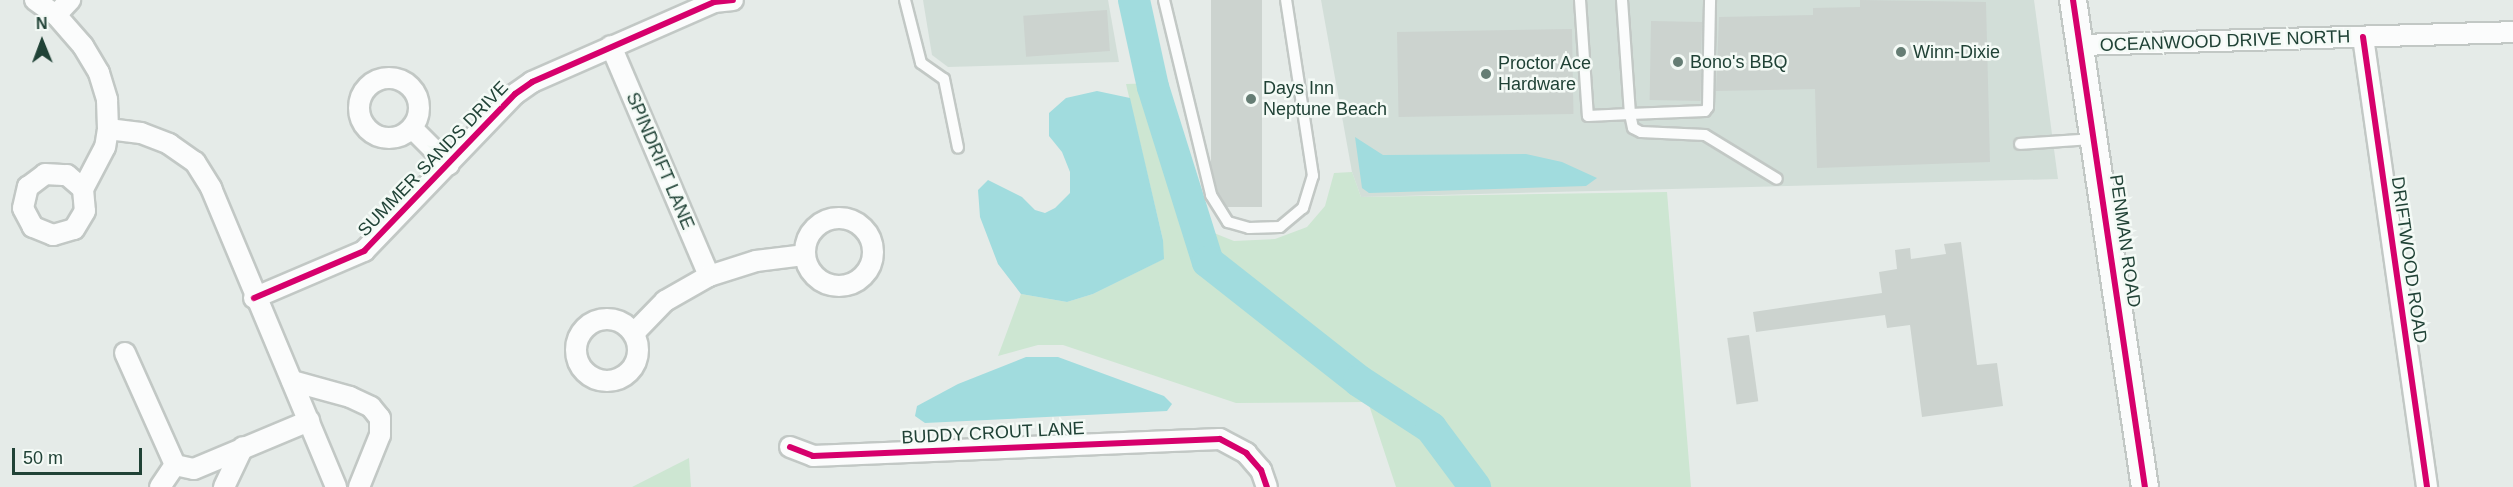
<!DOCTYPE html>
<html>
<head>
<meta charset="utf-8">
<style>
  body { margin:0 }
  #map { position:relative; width:2513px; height:487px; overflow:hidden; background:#e5ebe8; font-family:Helvetica,sans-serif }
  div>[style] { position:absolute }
  .built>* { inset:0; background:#d2ded8 }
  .green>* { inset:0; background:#cde6d2 }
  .water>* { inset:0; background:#a1dcde }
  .river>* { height:32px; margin:-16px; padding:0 16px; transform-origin:16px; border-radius:16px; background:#a1dcde }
  .building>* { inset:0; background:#ccd3cf; transform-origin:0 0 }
  .roads { filter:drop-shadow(2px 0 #c2c8c5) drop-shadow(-2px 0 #c2c8c5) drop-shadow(0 2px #c2c8c5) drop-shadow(0 -2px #c2c8c5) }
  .service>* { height:10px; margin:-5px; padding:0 5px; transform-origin:5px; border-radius:5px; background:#fbfcfc }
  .minor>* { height:20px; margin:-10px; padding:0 10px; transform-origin:10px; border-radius:10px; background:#fbfcfc }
  .minor>.ring { margin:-10px; padding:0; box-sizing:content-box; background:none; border:20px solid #fbfcfc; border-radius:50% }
  .tertiary>* { height:26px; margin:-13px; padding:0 13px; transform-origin:13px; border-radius:13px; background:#fbfcfc }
  .cycleway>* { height:6px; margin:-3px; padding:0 3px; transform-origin:3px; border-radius:3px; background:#d6006c }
  .dots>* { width:16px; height:16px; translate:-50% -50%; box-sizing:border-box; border:3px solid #f4faf6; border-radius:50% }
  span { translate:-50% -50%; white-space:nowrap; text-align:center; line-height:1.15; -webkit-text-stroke:5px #f4faf6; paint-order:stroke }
  .street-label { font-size:18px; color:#204236 }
  .poi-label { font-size:18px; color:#204236 }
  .left { translate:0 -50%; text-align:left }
  .north { position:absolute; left:12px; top:12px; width:60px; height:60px; -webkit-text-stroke:4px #f4faf6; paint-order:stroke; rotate:359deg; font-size:16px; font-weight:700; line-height:24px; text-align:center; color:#204236 }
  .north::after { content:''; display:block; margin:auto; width:21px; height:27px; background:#204236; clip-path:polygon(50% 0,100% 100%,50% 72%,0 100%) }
  .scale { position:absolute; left:12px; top:448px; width:130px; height:27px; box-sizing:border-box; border:3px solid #204236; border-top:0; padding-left:8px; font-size:18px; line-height:21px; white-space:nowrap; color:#204236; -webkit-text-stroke:4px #f4faf6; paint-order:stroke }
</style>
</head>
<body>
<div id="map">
  <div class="built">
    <div style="clip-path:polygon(923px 0,1108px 0,1119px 62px,948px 67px,932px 55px)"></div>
    <div style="clip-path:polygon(1321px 0,2034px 0,2058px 179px,1361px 197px,1352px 172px)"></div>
  </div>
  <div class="green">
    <div style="clip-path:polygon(1159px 83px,1204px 229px,1234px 241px,1275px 239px,1307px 227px,1325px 206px,1334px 173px,1352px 172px,1361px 197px,1667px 192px,1691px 487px,1396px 487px,1368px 402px,1236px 403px,1063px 345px,1038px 345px,998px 356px,1021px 294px,1067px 302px,1093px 294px,1163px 259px,1163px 240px,1126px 84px)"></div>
    <div style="clip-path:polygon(689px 458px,691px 487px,632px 487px)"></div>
  </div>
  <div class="water">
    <div style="clip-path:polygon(1097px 91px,1130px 98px,1163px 240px,1164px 259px,1093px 294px,1067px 302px,1021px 294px,998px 264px,980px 217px,978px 190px,988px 180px,1022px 197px,1035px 210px,1045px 213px,1055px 208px,1070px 193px,1070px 172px,1062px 152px,1049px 136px,1049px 113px,1066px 98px)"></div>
    <div style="clip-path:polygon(1355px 137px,1383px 155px,1526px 154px,1562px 162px,1597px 178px,1586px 186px,1369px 193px,1362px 188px)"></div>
    <div style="clip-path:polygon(1026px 357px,1058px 357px,1164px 396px,1172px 404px,1167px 411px,925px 423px,915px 416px,917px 406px,958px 384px)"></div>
  </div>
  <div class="river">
    <div style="left:1134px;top:0;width:89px;rotate:77.7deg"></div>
    <div style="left:1153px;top:87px;width:183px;rotate:72.6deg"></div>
    <div style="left:1208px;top:262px;width:192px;rotate:38.2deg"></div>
    <div style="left:1359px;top:381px;width:86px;rotate:33.1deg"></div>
    <div style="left:1431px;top:428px;width:74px;rotate:53.3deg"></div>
  </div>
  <div class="building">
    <div style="left:1211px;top:0;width:51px;height:207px"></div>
    <div style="clip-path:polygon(1860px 0,1986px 2px,1990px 162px,1817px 168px,1815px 89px,1716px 91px,1719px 17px,1813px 15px,1813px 8px,1860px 7px)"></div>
    <div style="left:1107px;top:10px;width:41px;height:84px;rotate:86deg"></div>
    <div style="left:1702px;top:22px;width:79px;height:51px;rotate:91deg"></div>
    <div style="left:1572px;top:29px;width:85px;height:175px;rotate:89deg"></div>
    <div style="clip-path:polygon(1961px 242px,1977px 365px,1997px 363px,2003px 406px,1922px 417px,1910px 325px,1887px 328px,1885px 315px,1756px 332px,1753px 312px,1882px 293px,1879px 272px,1897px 269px,1895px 250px,1910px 248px,1911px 259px,1946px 254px,1944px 244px)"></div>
    <div style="left:1749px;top:335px;width:67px;height:22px;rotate:82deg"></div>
  </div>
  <div class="roads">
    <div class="service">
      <div style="left:905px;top:0;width:65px;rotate:75.7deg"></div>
      <div style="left:921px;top:63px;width:28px;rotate:35deg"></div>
      <div style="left:944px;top:79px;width:70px;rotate:78.5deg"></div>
      <div style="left:1164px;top:0;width:201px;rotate:76.4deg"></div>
      <div style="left:1211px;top:195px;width:32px;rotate:58deg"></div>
      <div style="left:1228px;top:222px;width:22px;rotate:16deg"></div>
      <div style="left:1249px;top:228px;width:31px;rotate:-2deg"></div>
      <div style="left:1280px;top:227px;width:30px;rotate:-40deg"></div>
      <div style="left:1303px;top:208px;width:34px;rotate:-73deg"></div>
      <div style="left:1313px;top:176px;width:178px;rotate:-98.7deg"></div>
      <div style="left:1580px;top:0;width:116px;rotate:86.1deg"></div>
      <div style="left:1588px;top:116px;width:42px;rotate:-2.7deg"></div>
      <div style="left:1630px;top:114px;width:14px;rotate:78deg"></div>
      <div style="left:1633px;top:128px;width:9px;rotate:27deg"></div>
      <div style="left:1641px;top:132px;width:64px;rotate:2.7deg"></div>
      <div style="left:1705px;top:135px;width:84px;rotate:31.4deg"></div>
      <div style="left:1622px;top:0;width:114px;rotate:86deg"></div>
      <div style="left:1630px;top:114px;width:75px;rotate:-2.3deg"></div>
      <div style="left:1705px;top:111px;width:5px;rotate:-53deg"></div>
      <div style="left:1708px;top:107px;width:107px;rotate:-88.9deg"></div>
      <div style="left:2020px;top:144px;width:74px;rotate:-3.9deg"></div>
    </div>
    <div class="minor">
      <div style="left:35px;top:0;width:26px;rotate:36deg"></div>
      <div style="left:56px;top:15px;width:41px;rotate:48.9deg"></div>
      <div style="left:83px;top:46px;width:31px;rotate:59deg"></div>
      <div style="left:99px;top:73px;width:28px;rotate:73deg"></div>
      <div style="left:107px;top:100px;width:29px;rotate:88deg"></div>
      <div style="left:108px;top:129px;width:18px;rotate:99deg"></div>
      <div style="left:105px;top:147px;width:47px;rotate:117.6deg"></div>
      <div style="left:83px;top:189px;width:22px;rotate:85deg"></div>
      <div style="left:85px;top:211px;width:21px;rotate:121deg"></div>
      <div style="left:74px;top:229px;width:22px;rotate:164deg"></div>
      <div style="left:53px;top:235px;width:22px;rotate:-158deg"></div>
      <div style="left:33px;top:227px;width:21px;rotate:-118deg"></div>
      <div style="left:23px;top:208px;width:22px;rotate:-77deg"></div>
      <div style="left:28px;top:187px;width:21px;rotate:-37deg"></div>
      <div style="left:45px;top:174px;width:22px;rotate:3deg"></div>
      <div style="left:67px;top:175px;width:21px;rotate:41deg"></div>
      <div style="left:56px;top:15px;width:21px;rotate:-47deg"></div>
      <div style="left:2363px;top:37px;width:455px;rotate:81.9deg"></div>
      <div style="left:2080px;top:45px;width:433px;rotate:-1.7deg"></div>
      <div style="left:611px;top:46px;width:250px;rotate:66.9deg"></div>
      <div class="ring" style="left:359px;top:78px;width:40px;height:40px"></div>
      <div style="left:412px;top:128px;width:52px;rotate:45deg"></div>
      <div style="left:108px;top:129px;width:33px;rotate:7deg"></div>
      <div style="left:141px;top:133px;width:30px;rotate:21deg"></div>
      <div style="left:169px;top:144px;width:32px;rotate:35deg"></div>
      <div style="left:195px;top:162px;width:31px;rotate:58deg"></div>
      <div style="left:211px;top:188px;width:324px;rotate:67.3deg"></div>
      <div class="ring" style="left:805px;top:218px;width:48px;height:48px"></div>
      <div style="left:254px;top:298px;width:120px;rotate:-23.1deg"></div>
      <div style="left:364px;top:251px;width:218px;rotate:-46.1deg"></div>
      <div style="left:515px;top:94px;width:21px;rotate:-35deg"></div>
      <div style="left:532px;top:82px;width:199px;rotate:-23.7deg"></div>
      <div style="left:714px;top:2px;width:19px;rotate:-6deg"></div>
      <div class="ring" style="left:576px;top:319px;width:42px;height:42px"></div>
      <div style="left:635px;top:332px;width:43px;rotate:-45.9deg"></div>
      <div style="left:665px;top:301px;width:51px;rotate:-29.6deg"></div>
      <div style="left:709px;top:276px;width:49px;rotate:-17.7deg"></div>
      <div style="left:756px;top:261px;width:48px;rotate:-7.1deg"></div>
      <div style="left:125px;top:353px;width:123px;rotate:65.9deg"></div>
      <div style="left:175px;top:465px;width:19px;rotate:12deg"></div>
      <div style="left:194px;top:469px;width:125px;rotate:-22.7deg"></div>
      <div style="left:292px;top:381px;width:60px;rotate:15.4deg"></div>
      <div style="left:350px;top:397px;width:23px;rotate:25deg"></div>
      <div style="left:371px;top:407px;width:14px;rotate:51deg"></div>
      <div style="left:380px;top:418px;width:17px;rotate:90deg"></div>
      <div style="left:380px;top:435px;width:56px;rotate:112deg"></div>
      <div style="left:790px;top:447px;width:25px;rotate:21deg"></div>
      <div style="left:813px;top:456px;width:407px;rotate:-2.4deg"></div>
      <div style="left:1220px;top:439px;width:30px;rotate:28deg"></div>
      <div style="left:1246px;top:453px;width:23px;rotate:49deg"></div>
      <div style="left:1261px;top:470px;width:18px;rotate:71deg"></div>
      <div style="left:160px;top:487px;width:27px;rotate:-56deg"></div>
      <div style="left:224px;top:487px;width:44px;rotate:-64.6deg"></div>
    </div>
    <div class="tertiary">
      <div style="left:2073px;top:0;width:492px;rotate:81.6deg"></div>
    </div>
  </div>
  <div class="cycleway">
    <div style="left:2073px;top:0;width:492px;rotate:81.6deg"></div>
    <div style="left:2363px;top:37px;width:455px;rotate:81.9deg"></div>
    <div style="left:254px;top:298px;width:120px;rotate:-23.1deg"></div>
    <div style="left:364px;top:251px;width:218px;rotate:-46.1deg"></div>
    <div style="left:515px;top:94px;width:21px;rotate:-35deg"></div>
    <div style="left:532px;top:82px;width:199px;rotate:-23.7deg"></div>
    <div style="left:714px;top:2px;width:19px;rotate:-6deg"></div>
    <div style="left:790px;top:447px;width:25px;rotate:21deg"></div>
    <div style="left:813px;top:456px;width:407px;rotate:-2.4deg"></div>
    <div style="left:1220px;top:439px;width:30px;rotate:28deg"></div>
    <div style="left:1246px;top:453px;width:23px;rotate:49deg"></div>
    <div style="left:1261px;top:470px;width:18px;rotate:71deg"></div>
  </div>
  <div class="dots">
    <div style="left:1901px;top:52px;background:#657d74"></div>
    <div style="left:1678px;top:62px;background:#657d74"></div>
    <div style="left:1486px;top:74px;background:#657d74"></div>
    <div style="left:1251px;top:99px;background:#657d74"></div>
  </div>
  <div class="street-label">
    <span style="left:2225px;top:41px;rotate:-2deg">OCEANWOOD DRIVE NORTH</span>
    <span style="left:433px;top:159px;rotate:-46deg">SUMMER SANDS DRIVE</span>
    <span style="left:660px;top:161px;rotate:67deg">SPINDRIFT LANE</span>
    <span style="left:2125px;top:241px;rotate:82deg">PENMAN ROAD</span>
    <span style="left:2409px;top:260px;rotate:82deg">DRIFTWOOD ROAD</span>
    <span style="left:993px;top:433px;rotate:-3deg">BUDDY CROUT LANE</span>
  </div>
  <div class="poi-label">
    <span class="left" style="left:1913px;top:52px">Winn-Dixie</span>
    <span class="left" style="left:1690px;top:62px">Bono's BBQ</span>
    <span class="left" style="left:1498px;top:74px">Proctor Ace<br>Hardware</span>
    <span class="left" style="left:1263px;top:99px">Days Inn<br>Neptune Beach</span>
  </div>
  <div class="north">N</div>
  <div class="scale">50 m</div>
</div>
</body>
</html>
